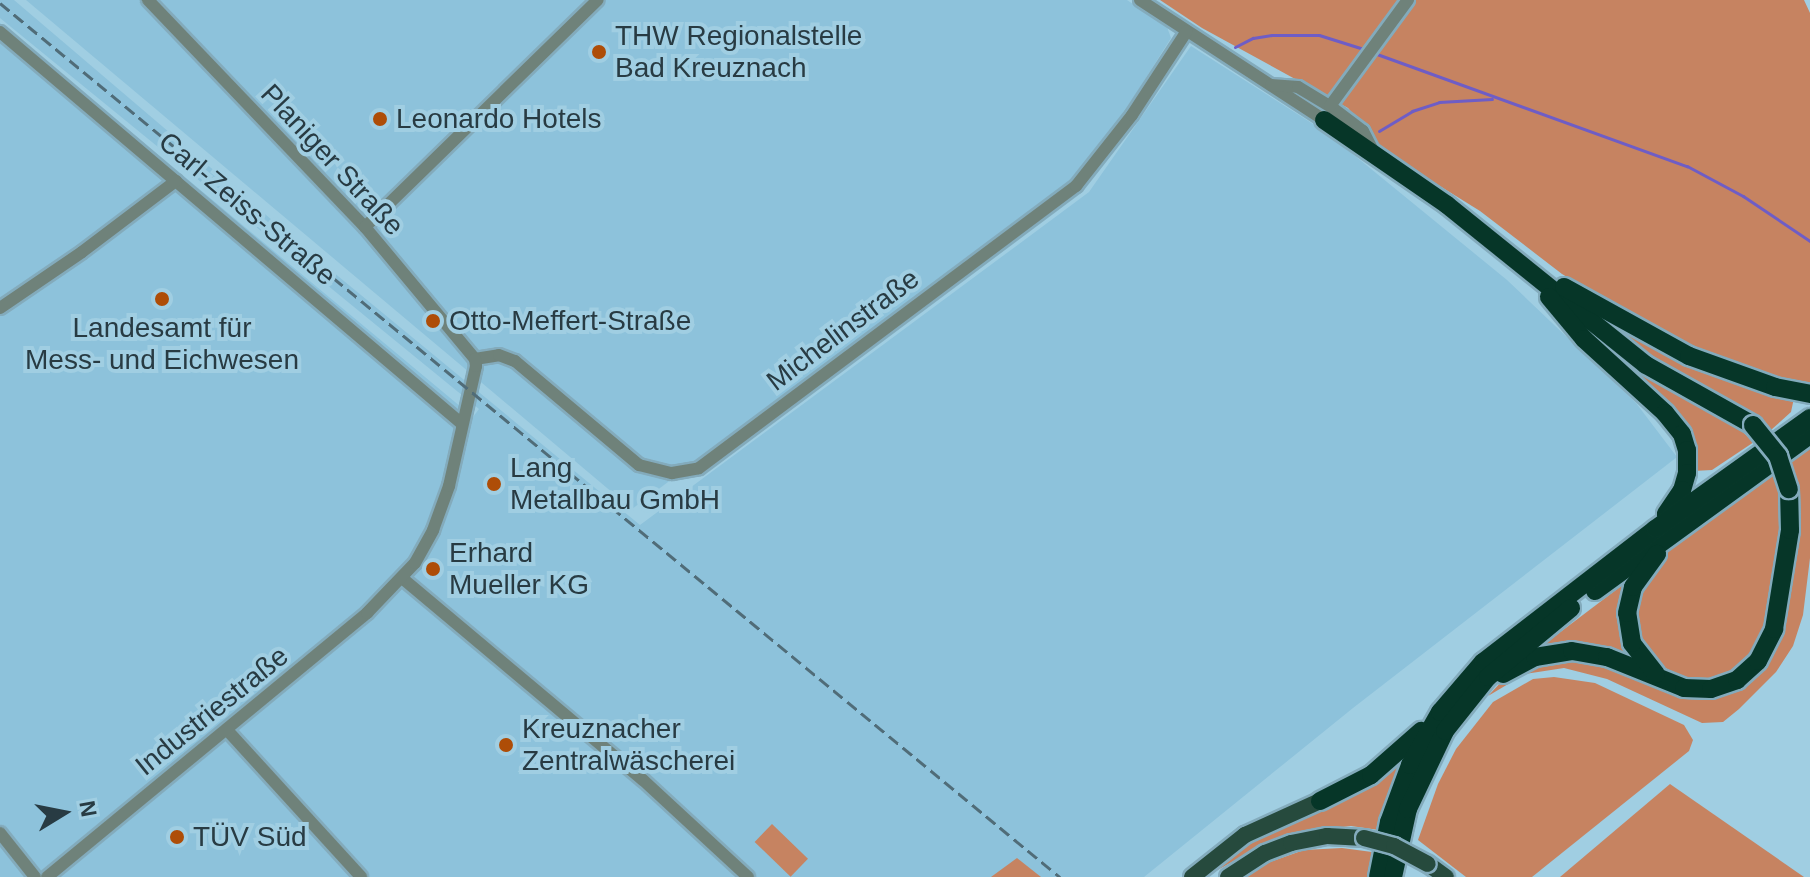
<!DOCTYPE html>
<html>
<head>
<meta charset="utf-8">
<style>
  body { margin:0 }
  #map { position:relative; width:1810px; height:877px; overflow:hidden; background:#a0cee2; font-family:Helvetica,sans-serif }
  div>[style] { position:absolute }
  .built>* { inset:0; background:#8dc2db }
  .green>* { inset:0; background:#c68361; transform-origin:0 0 }
  .stream>* { height:3px; margin:-1.5px; padding:0 1.5px; transform-origin:1.5px; border-radius:1.5px; background:#6e5dc6 }
  .roads { filter:drop-shadow(2px 0 #83abbc) drop-shadow(-2px 0 #83abbc) drop-shadow(0 2px #83abbc) drop-shadow(0 -2px #83abbc) }
  .minor>* { height:12px; margin:-6px; padding:0 6px; transform-origin:6px; border-radius:6px; background:#6f827a }
  .major>* { height:16px; margin:-8px; padding:0 8px; transform-origin:8px; border-radius:8px; background:#264a3d }
  .highway>* { height:18px; margin:-9px; padding:0 9px; transform-origin:9px; border-radius:9px; background:#063628 }
  .rail>* { height:3px; margin-top:-1.5px; transform-origin:0; background:repeating-linear-gradient(90deg,#506c78 0 12px,transparent 0 18px) }
  .bridges { filter:drop-shadow(2px 0 #83abbc) drop-shadow(-2px 0 #83abbc) drop-shadow(0 2px #83abbc) drop-shadow(0 -2px #83abbc) }
  .major-bridge>* { height:16px; margin:-8px; padding:0 8px; transform-origin:8px; border-radius:8px; background:#264a3d }
  .highway-bridge>* { height:18px; margin:-9px; padding:0 9px; transform-origin:9px; border-radius:9px; background:#063628 }
  .dots>* { width:22px; height:22px; translate:-50% -50%; box-sizing:border-box; border:4px solid #a0cee2; border-radius:50% }
  span { translate:-50% -50%; white-space:nowrap; text-align:center; line-height:1.15; -webkit-text-stroke:8px #a0cee2; paint-order:stroke }
  .poi-label { font-size:28px; color:#283b43 }
  .left { translate:0 -50%; text-align:left }
  .street-label { font-size:28px; color:#283b43 }
  .north { position:absolute; left:24px; top:773px; width:80px; height:80px; -webkit-text-stroke:6px #a0cee2; paint-order:stroke; rotate:80deg; font-size:22px; font-weight:700; line-height:32px; text-align:center; color:#283b43 }
  .north::after { content:''; display:block; margin:auto; width:28px; height:36px; background:#283b43; clip-path:polygon(50% 0,100% 100%,50% 72%,0 100%) }
</style>
</head>
<body>
<div id="map">
  <div class="built">
    <div style="clip-path:polygon(0 0,14px 0,333px 272px,640px 525px,1089px 192px,1191px 46px,1327px 133px,1507px 280px,1636px 403px,1677px 457px,1353px 708px,1144px 877px,0 877px,0 23px,473px 417px,479px 409px,0 18px)"></div>
    <div style="clip-path:polygon(26px 0,1127px 0,1167px 27px,1171px 38px,1117px 124px,1068px 182px,632px 509px)"></div>
  </div>
  <div class="green">
    <div style="clip-path:polygon(1160px 0,1804px 0,1810px 13px,1810px 383px,1798px 385px,1700px 351px,1654px 328px,1562px 274px,1480px 211px,1382px 150px,1348px 108px,1202px 28px)"></div>
    <div style="clip-path:polygon(1574px 297px,1794px 398px,1791px 412px,1771px 430px,1749px 411px,1650px 358px)"></div>
    <div style="clip-path:polygon(1556px 298px,1728px 419px,1754px 442px,1712px 470px,1693px 471px,1693px 458px,1618px 365px)"></div>
    <div style="clip-path:polygon(1810px 441px,1810px 558px,1803px 615px,1793px 646px,1776px 672px,1739px 709px,1723px 722px,1702px 723px,1607px 679px,1564px 668px,1525px 674px,1488px 696px,1504px 679px,1552px 657px,1604px 661px,1658px 687px,1755px 675px,1771px 656px,1782px 626px,1795px 543px,1779px 534px,1765px 625px,1750px 656px,1730px 671px,1707px 679px,1684px 677px,1659px 665px,1643px 646px,1634px 625px,1634px 601px,1643px 579px,1666px 553px,1731px 505px,1726px 502px)"></div>
    <div style="clip-path:polygon(1633px 577px,1635px 658px,1534px 652px)"></div>
    <div style="clip-path:polygon(1554px 677px,1595px 683px,1684px 725px,1693px 740px,1689px 751px,1532px 877px,1466px 877px,1418px 840px,1438px 784px,1456px 749px,1493px 702px,1533px 679px)"></div>
    <div style="clip-path:polygon(1409px 750px,1385px 804px,1379px 830px,1351px 826px,1296px 832px,1268px 842px,1205px 877px,1255px 834px)"></div>
    <div style="clip-path:polygon(1670px 784px,1804px 877px,1560px 877px)"></div>
    <div style="left:772px;top:824px;width:50px;height:25px;rotate:44deg"></div>
    <div style="clip-path:polygon(1342px 848px,1372px 852px,1370px 877px,1246px 877px,1264px 864px,1304px 850px)"></div>
    <div style="clip-path:polygon(1017px 858px,1041px 877px,991px 877px)"></div>
  </div>
  <div class="stream">
    <div style="left:1235px;top:47px;width:20px;rotate:-27deg"></div>
    <div style="left:1253px;top:38px;width:19px;rotate:-9deg"></div>
    <div style="left:1272px;top:35px;width:47px"></div>
    <div style="left:1319px;top:35px;width:50px;rotate:17.4deg"></div>
    <div style="left:1374px;top:53px;width:333px;rotate:19.9deg"></div>
    <div style="left:1687px;top:166px;width:64px;rotate:28.2deg"></div>
    <div style="left:1743px;top:196px;width:81px;rotate:33.9deg"></div>
    <div style="left:1379px;top:131px;width:39px;rotate:-31deg"></div>
    <div style="left:1412px;top:111px;width:28px;rotate:-18deg"></div>
    <div style="left:1439px;top:102px;width:53px;rotate:-3.2deg"></div>
  </div>
  <div class="roads">
    <div class="minor">
      <div style="left:148px;top:0;width:314px;rotate:46.3deg"></div>
      <div style="left:365px;top:227px;width:172px;rotate:50.2deg"></div>
      <div style="left:1140px;top:0;width:220px;rotate:33.1deg"></div>
      <div style="left:0;top:32px;width:606px;rotate:40.31deg"></div>
      <div style="left:1271px;top:85px;width:27px;rotate:4deg"></div>
      <div style="left:1298px;top:87px;width:37px;rotate:31deg"></div>
      <div style="left:1330px;top:106px;width:41px;rotate:37.1deg"></div>
      <div style="left:1363px;top:131px;width:25px;rotate:63deg"></div>
      <div style="left:1330px;top:106px;width:132px;rotate:-53.7deg"></div>
      <div style="left:365px;top:227px;width:325px;rotate:-44.3deg"></div>
      <div style="left:0;top:308px;width:99px;rotate:-34.3deg"></div>
      <div style="left:82px;top:252px;width:118px;rotate:-37.1deg"></div>
      <div style="left:475px;top:359px;width:24px;rotate:-9deg"></div>
      <div style="left:499px;top:355px;width:17px;rotate:21deg"></div>
      <div style="left:515px;top:361px;width:162px;rotate:40deg"></div>
      <div style="left:639px;top:465px;width:34px;rotate:14deg"></div>
      <div style="left:672px;top:473px;width:27px;rotate:-10deg"></div>
      <div style="left:699px;top:468px;width:471px;rotate:-36.8deg"></div>
      <div style="left:1076px;top:186px;width:90px;rotate:-51.7deg"></div>
      <div style="left:1132px;top:115px;width:100px;rotate:-56.8deg"></div>
      <div style="left:402px;top:578px;width:314px;rotate:40deg"></div>
      <div style="left:643px;top:780px;width:143px;rotate:42.7deg"></div>
      <div style="left:227px;top:730px;width:199px;rotate:47.6deg"></div>
      <div style="left:0;top:833px;width:56px;rotate:51.5deg"></div>
      <div style="left:47px;top:877px;width:415px;rotate:-39.5deg"></div>
      <div style="left:367px;top:613px;width:69px;rotate:-46.2deg"></div>
      <div style="left:415px;top:563px;width:38px;rotate:-61deg"></div>
      <div style="left:433px;top:530px;width:47px;rotate:-70deg"></div>
      <div style="left:449px;top:486px;width:123px;rotate:-77.3deg"></div>
      <div style="left:476px;top:366px;width:7px;rotate:-98deg"></div>
    </div>
    <div class="major">
      <div style="left:1428px;top:864px;width:22px;rotate:36deg"></div>
      <div style="left:1192px;top:877px;width:68px;rotate:-38.4deg"></div>
      <div style="left:1245px;top:835px;width:82px;rotate:-24.4deg"></div>
      <div style="left:1228px;top:877px;width:44px;rotate:-33deg"></div>
      <div style="left:1265px;top:853px;width:28px;rotate:-21deg"></div>
      <div style="left:1291px;top:843px;width:37px;rotate:-11deg"></div>
      <div style="left:1327px;top:836px;width:37px;rotate:3deg"></div>
    </div>
    <div class="highway">
      <div style="left:1324px;top:120px;width:150px;rotate:34.6deg"></div>
      <div style="left:1447px;top:205px;width:255px;rotate:38.8deg"></div>
      <div style="left:1646px;top:365px;width:123px;rotate:29.3deg"></div>
      <div style="left:1564px;top:287px;width:143px;rotate:28.9deg"></div>
      <div style="left:1689px;top:356px;width:91px;rotate:19.8deg"></div>
      <div style="left:1775px;top:387px;width:36px;rotate:11deg"></div>
      <div style="left:1549px;top:297px;width:55px;rotate:50.2deg"></div>
      <div style="left:1584px;top:339px;width:110px;rotate:42.4deg"></div>
      <div style="left:1665px;top:413px;width:27px;rotate:51deg"></div>
      <div style="left:1682px;top:434px;width:17px;rotate:73deg"></div>
      <div style="left:1687px;top:450px;width:23px;rotate:90deg"></div>
      <div style="left:1687px;top:473px;width:18px;rotate:106deg"></div>
      <div style="left:1682px;top:490px;width:29px;rotate:124deg"></div>
      <div style="left:1595px;top:591px;width:266px;rotate:-36deg"></div>
      <div style="left:1503px;top:674px;width:36px;rotate:-28deg"></div>
      <div style="left:1535px;top:657px;width:37px;rotate:-9deg"></div>
      <div style="left:1572px;top:651px;width:36px;rotate:10deg"></div>
      <div style="left:1607px;top:657px;width:83px;rotate:21.9deg"></div>
      <div style="left:1684px;top:688px;width:27px;rotate:2deg"></div>
      <div style="left:1711px;top:689px;width:28px;rotate:-19deg"></div>
      <div style="left:1737px;top:680px;width:28px;rotate:-42deg"></div>
      <div style="left:1758px;top:661px;width:36px;rotate:-63deg"></div>
      <div style="left:1774px;top:629px;width:100px;rotate:-80.8deg"></div>
      <div style="left:1790px;top:530px;width:41px;rotate:-91.4deg"></div>
      <div style="left:1656px;top:674px;width:39px;rotate:-128deg"></div>
      <div style="left:1632px;top:643px;width:30px;rotate:-99deg"></div>
      <div style="left:1627px;top:613px;width:27px;rotate:-77deg"></div>
      <div style="left:1633px;top:587px;width:41px;rotate:-54deg"></div>
      <div style="left:1320px;top:801px;width:57px;rotate:-27deg"></div>
      <div style="left:1371px;top:775px;width:67px;rotate:-41.3deg"></div>
      <div style="left:1378px;top:877px;width:56px;rotate:-78.7deg"></div>
      <div style="left:1389px;top:822px;width:61px;rotate:-69.8deg"></div>
      <div style="left:1410px;top:765px;width:61px;rotate:-60.5deg"></div>
      <div style="left:1440px;top:712px;width:66px;rotate:-49.3deg"></div>
      <div style="left:1483px;top:662px;width:217px;rotate:-37.7deg"></div>
      <div style="left:1655px;top:529px;width:191px;rotate:-35.6deg"></div>
      <div style="left:1393px;top:877px;width:70px;rotate:-77.6deg"></div>
      <div style="left:1408px;top:809px;width:86px;rotate:-64.6deg"></div>
      <div style="left:1445px;top:731px;width:69px;rotate:-51.5deg"></div>
      <div style="left:1488px;top:677px;width:108px;rotate:-39.7deg"></div>
    </div>
  </div>
  <div class="rail">
    <div style="left:0;top:3px;width:1374px;rotate:39.51deg"></div>
  </div>
  <div class="bridges">
    <div class="major-bridge">
      <div style="left:1364px;top:838px;width:31px;rotate:15deg"></div>
      <div style="left:1394px;top:846px;width:38px;rotate:28deg"></div>
    </div>
    <div class="highway-bridge">
      <div style="left:1753px;top:425px;width:40px;rotate:51deg"></div>
      <div style="left:1778px;top:456px;width:35px;rotate:72deg"></div>
    </div>
  </div>
  <div class="dots">
    <div style="left:599px;top:52px;background:#ae4d07"></div>
    <div style="left:380px;top:119px;background:#ae4d07"></div>
    <div style="left:162px;top:299px;background:#ae4d07"></div>
    <div style="left:433px;top:321px;background:#ae4d07"></div>
    <div style="left:494px;top:484px;background:#ae4d07"></div>
    <div style="left:433px;top:569px;background:#ae4d07"></div>
    <div style="left:506px;top:745px;background:#ae4d07"></div>
    <div style="left:177px;top:837px;background:#ae4d07"></div>
  </div>
  <div class="poi-label">
    <span class="left" style="left:615px;top:52px">THW Regionalstelle<br>Bad Kreuznach</span>
    <span class="left" style="left:396px;top:119px">Leonardo Hotels</span>
    <span class="left" style="left:449px;top:321px">Otto-Meffert-Straße</span>
    <span style="left:162px;top:344px">Landesamt für<br>Mess- und Eichwesen</span>
    <span class="left" style="left:510px;top:484px">Lang<br>Metallbau GmbH</span>
    <span class="left" style="left:449px;top:569px">Erhard<br>Mueller KG</span>
    <span class="left" style="left:522px;top:745px">Kreuznacher<br>Zentralwäscherei</span>
    <span class="left" style="left:193px;top:837px">TÜV Süd</span>
  </div>
  <div class="street-label">
    <span style="left:332px;top:160px;rotate:47deg">Planiger Straße</span>
    <span style="left:247px;top:209px;rotate:40deg">Carl-Zeiss-Straße</span>
    <span style="left:843px;top:330px;rotate:-37deg">Michelinstraße</span>
    <span style="left:212px;top:711px;rotate:-39deg">Industriestraße</span>
  </div>
  <div class="north">N</div>
</div>
</body>
</html>
